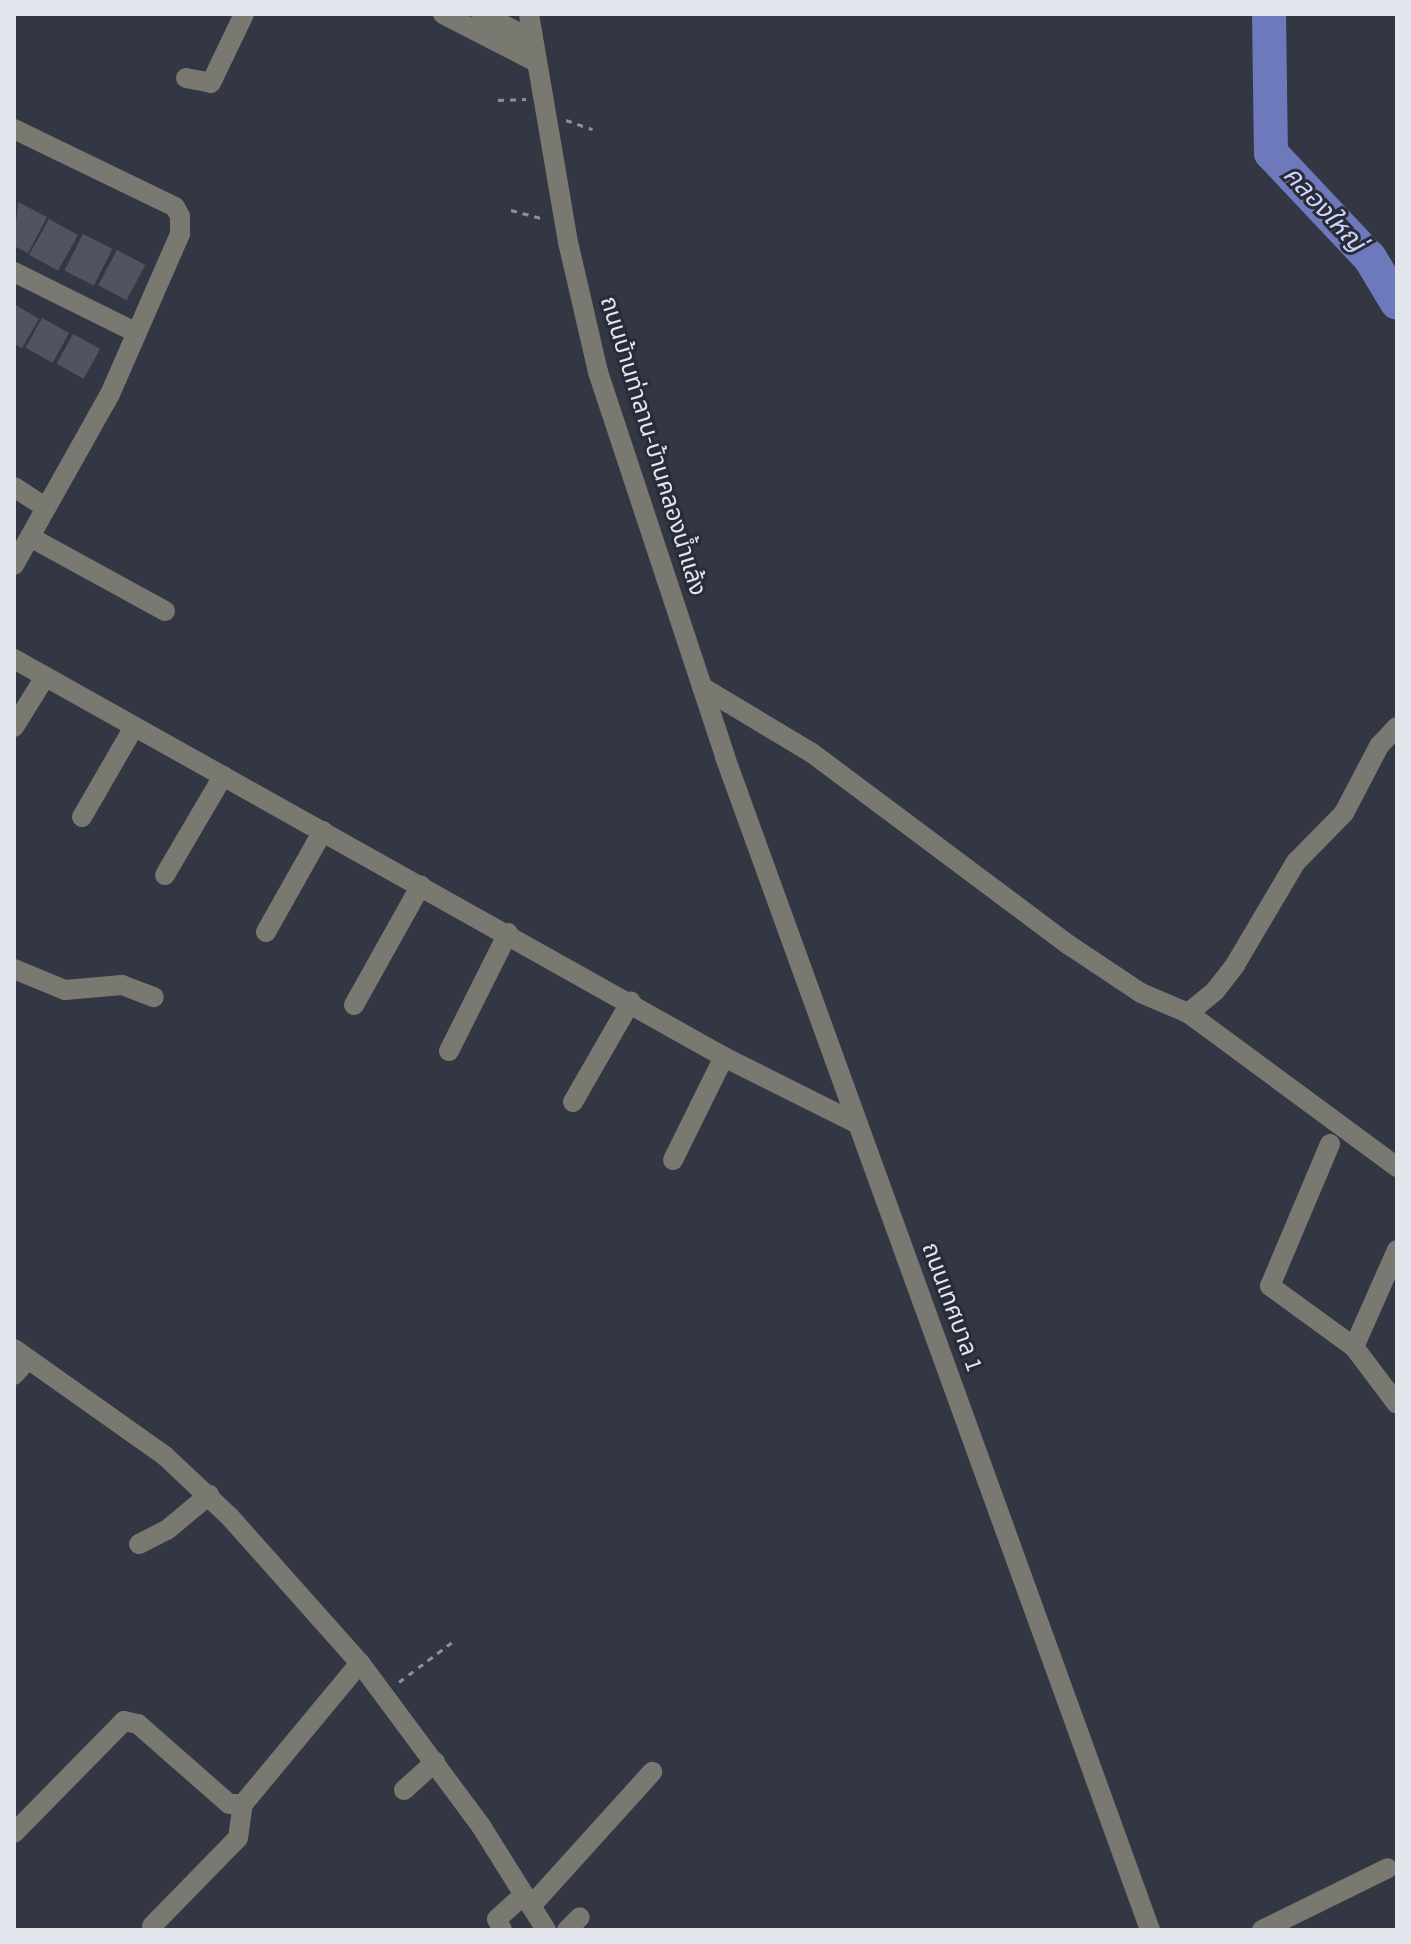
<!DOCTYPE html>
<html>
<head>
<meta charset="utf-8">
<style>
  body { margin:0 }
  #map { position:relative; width:1411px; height:1944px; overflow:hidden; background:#333643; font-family:"Source Sans 3","Noto Sans Thai",sans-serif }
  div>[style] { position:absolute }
  .river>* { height:34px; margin:-17px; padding:0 17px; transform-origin:17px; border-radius:17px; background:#6d79bb }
  .building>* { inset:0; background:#505461; transform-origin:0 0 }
  .path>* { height:3px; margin-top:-1.5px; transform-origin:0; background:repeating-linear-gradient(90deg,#8d909a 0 6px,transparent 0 12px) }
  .minor>* { height:20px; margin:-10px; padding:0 10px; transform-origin:10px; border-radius:10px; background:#797871 }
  span { translate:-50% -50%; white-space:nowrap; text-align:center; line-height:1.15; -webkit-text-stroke:6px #292c38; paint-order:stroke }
  .street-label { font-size:24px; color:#e3e5ed }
  .water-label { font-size:26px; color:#ccd4fa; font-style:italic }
  .frame { position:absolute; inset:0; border:16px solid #e3e5ed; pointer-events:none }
</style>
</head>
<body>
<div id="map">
  <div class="river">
    <div style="left:1269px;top:14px;width:139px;rotate:89.2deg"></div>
    <div style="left:1271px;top:153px;width:144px;rotate:46.7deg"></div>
    <div style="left:1370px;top:258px;width:52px;rotate:59deg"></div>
  </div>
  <div class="building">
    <div style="clip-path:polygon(18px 202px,47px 217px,28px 253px,14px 246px)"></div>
    <div style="left:49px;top:219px;width:33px;height:41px;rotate:29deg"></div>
    <div style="left:83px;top:234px;width:33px;height:41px;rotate:27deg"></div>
    <div style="left:117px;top:250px;width:32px;height:40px;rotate:28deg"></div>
    <div style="clip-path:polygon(14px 304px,39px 319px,22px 348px,14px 344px)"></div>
    <div style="left:42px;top:318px;width:31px;height:34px;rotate:29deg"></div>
    <div style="left:73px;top:334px;width:31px;height:34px;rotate:29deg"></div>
  </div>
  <div class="path">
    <div style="left:498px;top:100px;width:28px;rotate:-2deg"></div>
    <div style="left:566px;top:120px;width:28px;rotate:19deg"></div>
    <div style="left:511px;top:210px;width:35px;rotate:15deg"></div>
    <div style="left:399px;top:1682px;width:70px;rotate:-36.9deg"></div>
  </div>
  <div class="minor">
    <div style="left:443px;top:14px;width:105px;rotate:27.3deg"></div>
    <div style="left:481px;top:14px;width:57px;rotate:26.1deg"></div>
    <div style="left:529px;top:14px;width:231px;rotate:80.3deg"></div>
    <div style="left:568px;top:242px;width:133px;rotate:77deg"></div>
    <div style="left:598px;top:372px;width:405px;rotate:71.7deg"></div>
    <div style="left:725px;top:757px;width:1248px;rotate:70.08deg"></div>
    <div style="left:186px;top:78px;width:25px;rotate:11deg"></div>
    <div style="left:211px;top:83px;width:76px;rotate:-64.4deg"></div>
    <div style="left:14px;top:129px;width:179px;rotate:25.8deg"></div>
    <div style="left:175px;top:207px;width:10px;rotate:61deg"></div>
    <div style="left:180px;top:216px;width:18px;rotate:90deg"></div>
    <div style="left:180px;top:234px;width:175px;rotate:113.6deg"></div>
    <div style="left:110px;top:394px;width:196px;rotate:119.3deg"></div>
    <div style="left:14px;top:272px;width:137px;rotate:26.4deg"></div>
    <div style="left:14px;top:487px;width:38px;rotate:33deg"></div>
    <div style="left:30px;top:537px;width:154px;rotate:28.7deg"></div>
    <div style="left:14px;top:659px;width:814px;rotate:29.27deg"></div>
    <div style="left:724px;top:1057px;width:150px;rotate:26.6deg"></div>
    <div style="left:702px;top:687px;width:128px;rotate:31deg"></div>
    <div style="left:812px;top:753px;width:321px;rotate:36.8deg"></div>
    <div style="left:1069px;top:945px;width:87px;rotate:33.7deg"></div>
    <div style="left:1141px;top:993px;width:51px;rotate:23.1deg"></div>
    <div style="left:1188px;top:1013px;width:35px;rotate:-39deg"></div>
    <div style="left:1215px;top:991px;width:33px;rotate:-52deg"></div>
    <div style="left:1235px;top:965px;width:120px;rotate:-59.4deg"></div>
    <div style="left:1296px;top:862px;width:69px;rotate:-45.6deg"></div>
    <div style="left:1344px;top:813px;width:76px;rotate:-62.4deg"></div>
    <div style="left:1379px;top:746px;width:26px;rotate:-47deg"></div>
    <div style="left:14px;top:727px;width:59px;rotate:-58.2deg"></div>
    <div style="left:82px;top:817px;width:104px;rotate:-60deg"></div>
    <div style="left:165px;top:875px;width:115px;rotate:-59.6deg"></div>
    <div style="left:266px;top:932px;width:116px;rotate:-60.6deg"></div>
    <div style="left:14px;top:969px;width:55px;rotate:22.4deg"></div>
    <div style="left:65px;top:990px;width:57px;rotate:-5deg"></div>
    <div style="left:122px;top:985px;width:34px;rotate:21deg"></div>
    <div style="left:354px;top:1005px;width:137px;rotate:-60.8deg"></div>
    <div style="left:1188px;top:1013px;width:260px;rotate:36.4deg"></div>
    <div style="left:449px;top:1051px;width:132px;rotate:-63.4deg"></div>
    <div style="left:573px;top:1102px;width:116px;rotate:-60.1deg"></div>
    <div style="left:1330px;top:1144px;width:154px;rotate:112.9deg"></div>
    <div style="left:1270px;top:1286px;width:104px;rotate:36deg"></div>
    <div style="left:1354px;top:1347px;width:71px;rotate:53deg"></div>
    <div style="left:673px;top:1160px;width:115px;rotate:-63.7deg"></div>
    <div style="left:1354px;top:1347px;width:106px;rotate:-66.1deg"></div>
    <div style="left:14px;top:1349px;width:185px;rotate:35.3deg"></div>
    <div style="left:165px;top:1456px;width:88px;rotate:43.2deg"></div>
    <div style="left:229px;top:1516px;width:197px;rotate:48.3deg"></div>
    <div style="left:360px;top:1663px;width:203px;rotate:53.4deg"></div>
    <div style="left:481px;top:1826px;width:123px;rotate:58deg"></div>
    <div style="left:14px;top:1375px;width:21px;rotate:-49deg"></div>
    <div style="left:139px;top:1544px;width:31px;rotate:-27deg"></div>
    <div style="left:167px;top:1530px;width:55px;rotate:-39.8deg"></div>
    <div style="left:404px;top:1790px;width:42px;rotate:-42.1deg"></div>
    <div style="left:14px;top:1833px;width:157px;rotate:-45.5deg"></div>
    <div style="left:124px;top:1721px;width:14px;rotate:12deg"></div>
    <div style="left:138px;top:1724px;width:121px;rotate:41.3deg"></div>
    <div style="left:229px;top:1804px;width:14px"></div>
    <div style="left:243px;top:1804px;width:183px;rotate:-50.3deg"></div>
    <div style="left:531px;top:1906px;width:181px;rotate:-47.9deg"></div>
    <div style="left:152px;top:1926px;width:123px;rotate:-45.7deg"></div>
    <div style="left:238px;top:1838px;width:34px;rotate:-82deg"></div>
    <div style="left:502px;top:1930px;width:12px;rotate:-114deg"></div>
    <div style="left:497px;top:1919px;width:36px;rotate:-42deg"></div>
    <div style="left:567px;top:1930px;width:18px;rotate:-45deg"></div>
    <div style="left:1262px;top:1930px;width:140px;rotate:-26.2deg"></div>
  </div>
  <div class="street-label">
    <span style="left:653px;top:446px;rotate:73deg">ถนนบ้านท่าลาน-บ้านคลองน้ำแล้ง</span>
    <span style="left:952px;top:1307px;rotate:70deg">ถนนเทศบาล 1</span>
  </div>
  <div class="water-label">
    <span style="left:1324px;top:209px;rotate:47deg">คลองใหญ่</span>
  </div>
  <div class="frame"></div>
</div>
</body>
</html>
